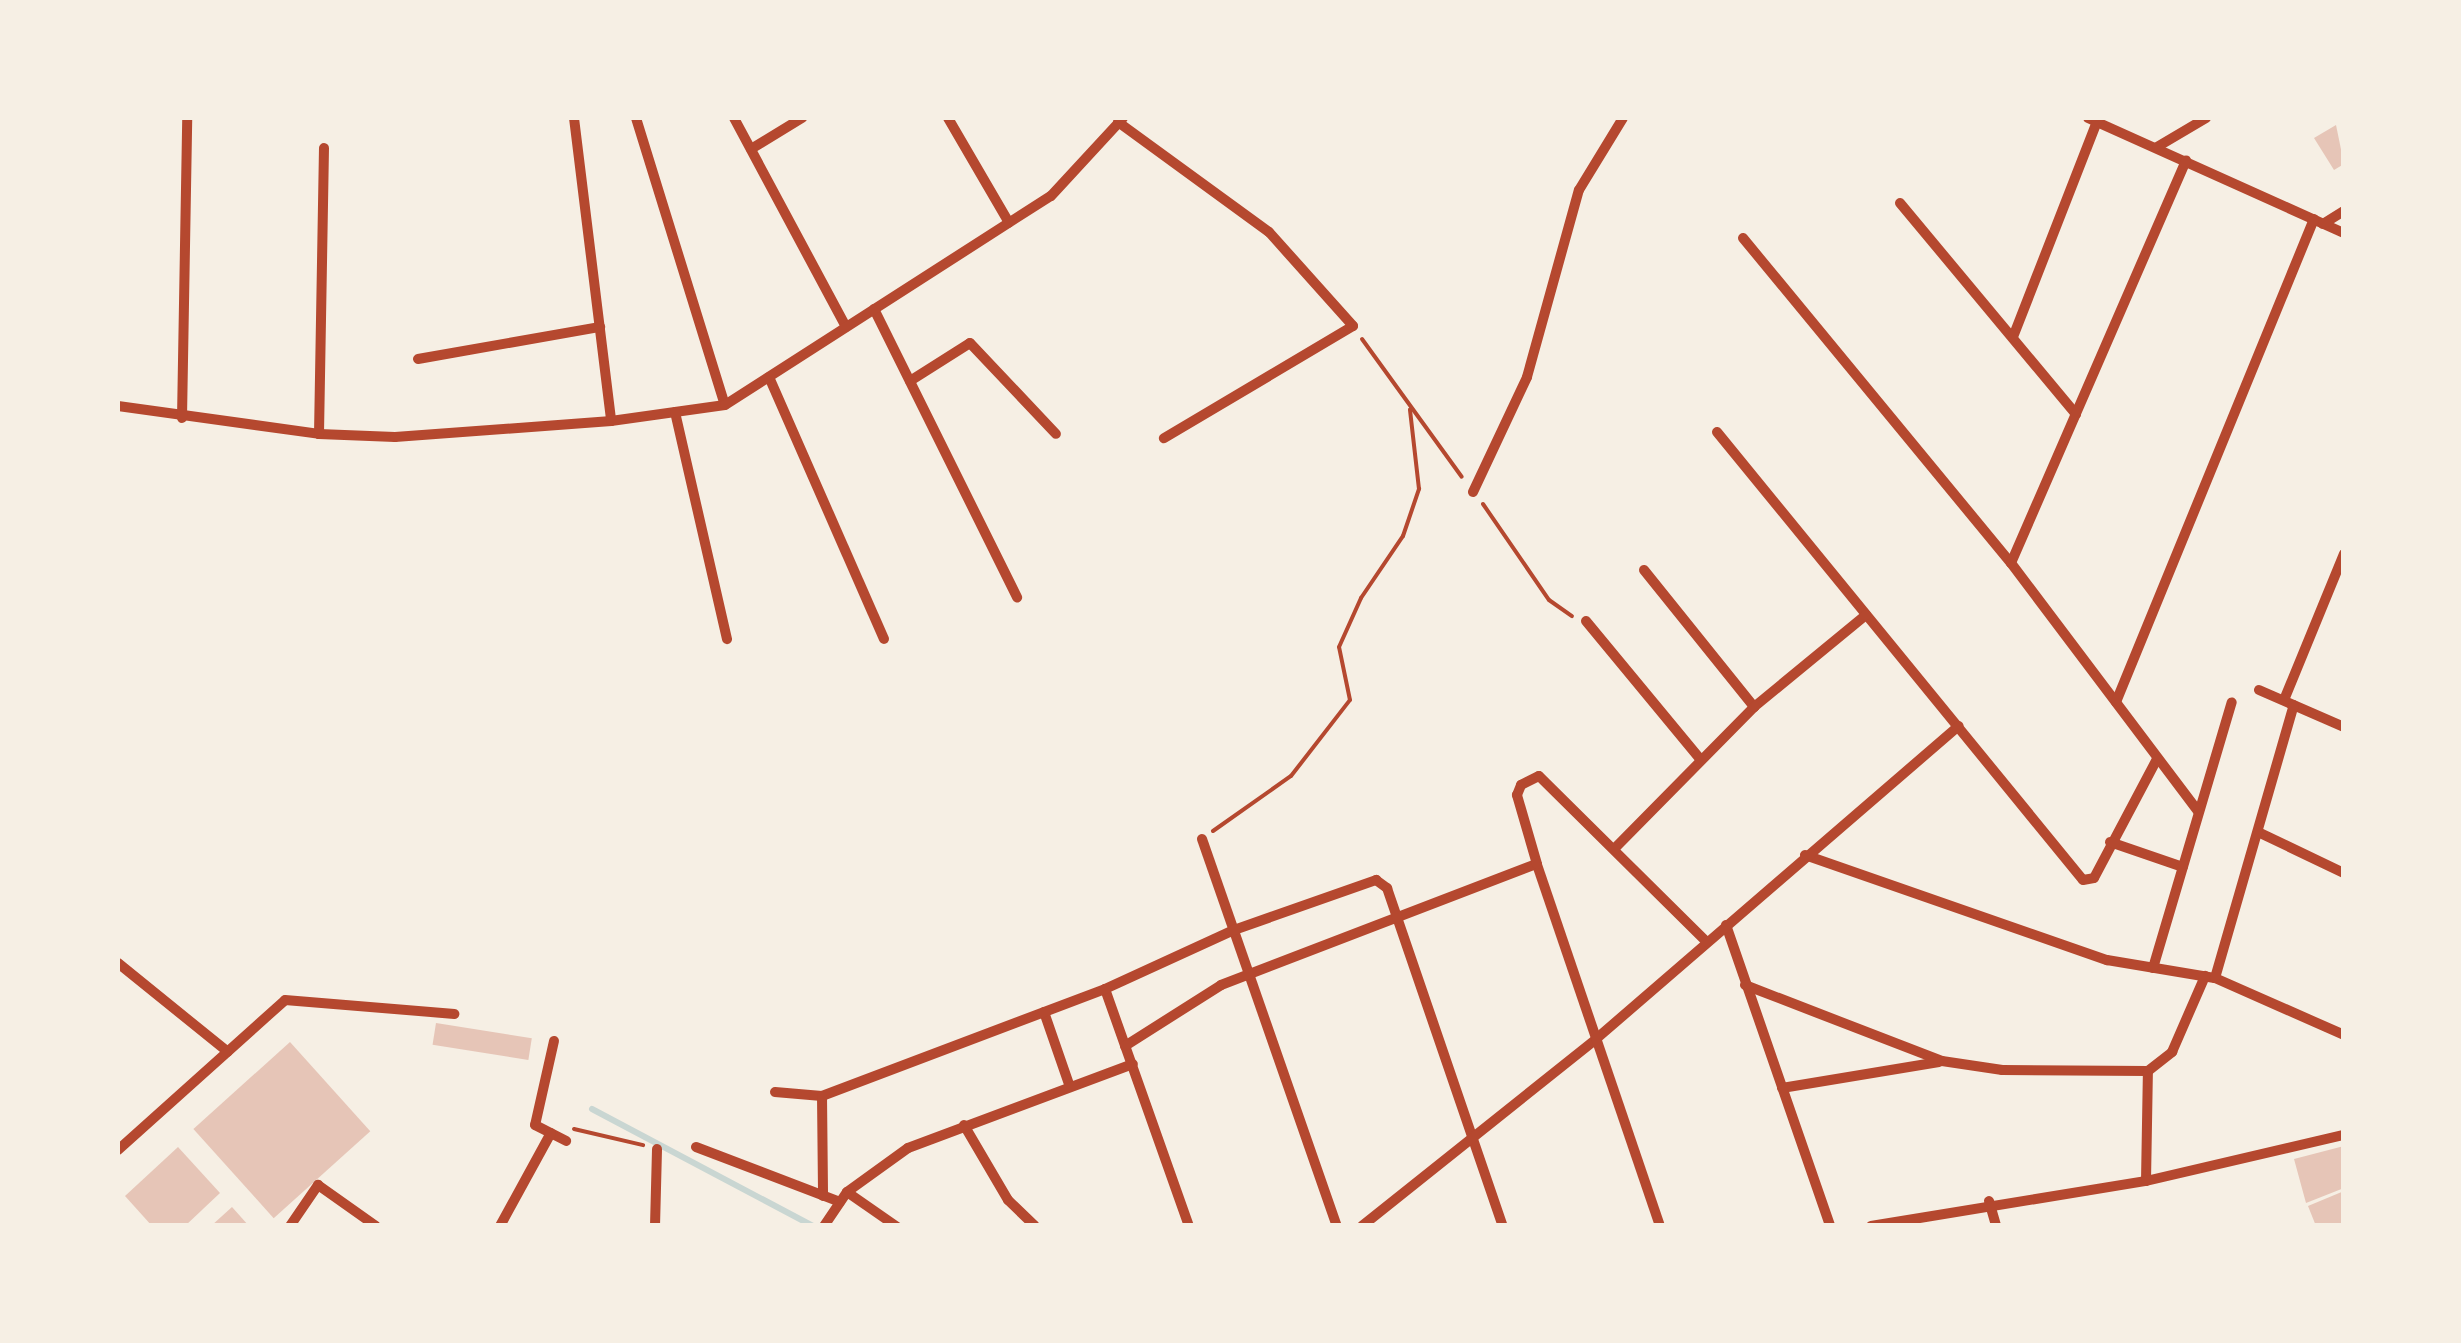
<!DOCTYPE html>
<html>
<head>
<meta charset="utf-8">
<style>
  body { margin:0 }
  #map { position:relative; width:2461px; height:1343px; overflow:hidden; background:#f6efe4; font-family:"PT Sans Narrow",sans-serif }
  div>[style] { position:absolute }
  .stream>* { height:6px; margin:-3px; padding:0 3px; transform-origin:3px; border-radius:3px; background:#c9d6d2 }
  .building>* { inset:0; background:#e6c5b7; transform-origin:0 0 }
  .path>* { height:4px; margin:-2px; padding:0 2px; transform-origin:2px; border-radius:2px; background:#b5482f }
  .minor>* { height:10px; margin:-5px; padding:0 5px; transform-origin:5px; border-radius:5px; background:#b5482f }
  span { translate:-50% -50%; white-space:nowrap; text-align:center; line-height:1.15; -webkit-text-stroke:10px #f6efe4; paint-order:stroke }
  .frame { position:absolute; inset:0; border:120px solid #f6efe4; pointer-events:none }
</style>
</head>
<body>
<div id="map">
  <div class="stream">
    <div style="left:592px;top:1109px;width:250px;rotate:27.9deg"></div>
  </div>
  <div class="building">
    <div style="clip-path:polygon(2336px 125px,2344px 164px,2334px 170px,2314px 138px)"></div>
    <div style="left:436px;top:1023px;width:97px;height:22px;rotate:9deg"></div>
    <div style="left:290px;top:1042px;width:120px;height:130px;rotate:48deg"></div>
    <div style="clip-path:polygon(2344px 1146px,2344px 1188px,2306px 1203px,2294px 1159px)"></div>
    <div style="clip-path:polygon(178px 1147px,220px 1193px,185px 1226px,152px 1226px,125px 1196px)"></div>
    <div style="clip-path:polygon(2344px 1191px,2344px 1226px,2316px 1226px,2308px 1206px)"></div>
    <div style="clip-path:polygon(232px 1207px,249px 1226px,211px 1226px)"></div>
  </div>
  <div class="path">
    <div style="left:1362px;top:339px;width:170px;rotate:54.1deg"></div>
    <div style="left:1483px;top:504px;width:116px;rotate:55.5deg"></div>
    <div style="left:1549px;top:600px;width:28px;rotate:35deg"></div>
    <div style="left:1213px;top:831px;width:95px;rotate:-35.2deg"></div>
    <div style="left:1291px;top:776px;width:96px;rotate:-52.2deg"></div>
    <div style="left:1350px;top:700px;width:54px;rotate:-101.7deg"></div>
    <div style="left:1339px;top:647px;width:54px;rotate:-65.8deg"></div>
    <div style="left:1361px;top:598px;width:75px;rotate:-55.9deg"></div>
    <div style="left:1403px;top:536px;width:50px;rotate:-71.2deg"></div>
    <div style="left:1419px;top:489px;width:80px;rotate:-96.5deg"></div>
    <div style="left:574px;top:1129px;width:71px;rotate:13.1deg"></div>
  </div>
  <div class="minor">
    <div style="left:574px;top:118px;width:305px;rotate:83deg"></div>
    <div style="left:636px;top:118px;width:300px;rotate:72.8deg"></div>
    <div style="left:734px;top:118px;width:237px;rotate:61.8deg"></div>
    <div style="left:948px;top:118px;width:121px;rotate:59.8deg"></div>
    <div style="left:2088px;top:118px;width:281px;rotate:24.2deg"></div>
    <div style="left:1118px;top:122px;width:187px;rotate:36.1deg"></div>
    <div style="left:1269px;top:232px;width:126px;rotate:48.2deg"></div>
    <div style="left:1353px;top:326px;width:220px;rotate:149.3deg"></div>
    <div style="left:2157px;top:147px;width:57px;rotate:-30.6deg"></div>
    <div style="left:751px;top:149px;width:60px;rotate:-31.3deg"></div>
    <div style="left:1900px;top:203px;width:275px;rotate:50.2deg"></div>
    <div style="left:2323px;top:224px;width:25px;rotate:-32deg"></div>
    <div style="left:1743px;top:238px;width:421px;rotate:50.5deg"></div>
    <div style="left:2011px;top:563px;width:311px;rotate:53deg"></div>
    <div style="left:874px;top:309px;width:322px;rotate:63.6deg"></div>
    <div style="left:2013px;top:337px;width:232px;rotate:-68.7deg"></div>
    <div style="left:418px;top:359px;width:185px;rotate:-10deg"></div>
    <div style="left:769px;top:377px;width:286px;rotate:66.3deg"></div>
    <div style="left:910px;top:381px;width:71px;rotate:-32.3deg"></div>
    <div style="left:970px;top:343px;width:125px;rotate:46.6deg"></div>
    <div style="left:118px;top:406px;width:203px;rotate:7.9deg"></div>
    <div style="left:319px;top:434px;width:76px;rotate:2.3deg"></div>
    <div style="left:395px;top:437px;width:217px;rotate:-4.2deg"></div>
    <div style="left:611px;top:421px;width:115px;rotate:-8deg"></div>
    <div style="left:725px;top:405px;width:387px;rotate:-32.7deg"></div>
    <div style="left:1051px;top:196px;width:106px;rotate:-47.3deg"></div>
    <div style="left:675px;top:412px;width:233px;rotate:77.1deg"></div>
    <div style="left:182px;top:418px;width:300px;rotate:-89deg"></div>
    <div style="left:1717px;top:432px;width:578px;rotate:50.75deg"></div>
    <div style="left:2083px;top:880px;width:11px;rotate:-10deg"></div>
    <div style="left:2094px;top:878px;width:135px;rotate:-62.1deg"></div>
    <div style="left:319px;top:434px;width:286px;rotate:-89deg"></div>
    <div style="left:1473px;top:492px;width:127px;rotate:-64.8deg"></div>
    <div style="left:1527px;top:377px;width:194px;rotate:-74.5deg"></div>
    <div style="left:1579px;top:190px;width:84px;rotate:-58.6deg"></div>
    <div style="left:2011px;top:563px;width:439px;rotate:-66.5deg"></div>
    <div style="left:1644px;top:570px;width:176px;rotate:51.2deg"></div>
    <div style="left:1586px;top:621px;width:180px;rotate:50.4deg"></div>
    <div style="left:2259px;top:690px;width:93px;rotate:23.5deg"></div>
    <div style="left:2284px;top:700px;width:158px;rotate:-67.7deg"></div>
    <div style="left:2116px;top:702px;width:522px;rotate:-67.71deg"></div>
    <div style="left:2258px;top:832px;width:95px;rotate:25.5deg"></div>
    <div style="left:1202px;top:839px;width:410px;rotate:70.8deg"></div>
    <div style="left:2110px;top:842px;width:77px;rotate:18.9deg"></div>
    <div style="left:1616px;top:847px;width:197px;rotate:-45.4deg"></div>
    <div style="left:1754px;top:707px;width:145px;rotate:-39.4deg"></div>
    <div style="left:1805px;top:855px;width:320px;rotate:19.2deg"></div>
    <div style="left:2107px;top:960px;width:109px;rotate:9.5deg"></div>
    <div style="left:2215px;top:978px;width:141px;rotate:23.8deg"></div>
    <div style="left:1726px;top:925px;width:318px;rotate:70.9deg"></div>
    <div style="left:118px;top:963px;width:141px;rotate:39deg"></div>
    <div style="left:2153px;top:968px;width:277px;rotate:-73.5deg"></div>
    <div style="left:2215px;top:978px;width:284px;rotate:-73.9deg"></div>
    <div style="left:1745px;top:985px;width:211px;rotate:21.1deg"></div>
    <div style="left:1942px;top:1061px;width:61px;rotate:8.5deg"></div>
    <div style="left:2002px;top:1070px;width:146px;rotate:0.4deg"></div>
    <div style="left:2148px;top:1071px;width:31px;rotate:-38deg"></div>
    <div style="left:2172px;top:1052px;width:83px;rotate:-66.5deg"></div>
    <div style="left:1105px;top:989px;width:251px;rotate:70.5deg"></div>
    <div style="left:1044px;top:1012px;width:79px;rotate:70.9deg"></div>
    <div style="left:554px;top:1041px;width:86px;rotate:102.7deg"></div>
    <div style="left:535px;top:1125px;width:35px;rotate:27deg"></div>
    <div style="left:1125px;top:1046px;width:114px;rotate:-32.4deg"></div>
    <div style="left:1221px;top:985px;width:338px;rotate:-21deg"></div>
    <div style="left:1782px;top:1088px;width:159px;rotate:-9.4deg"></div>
    <div style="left:775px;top:1092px;width:47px;rotate:4.9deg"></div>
    <div style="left:822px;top:1096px;width:303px;rotate:-20.7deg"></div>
    <div style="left:1105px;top:989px;width:142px;rotate:-24.6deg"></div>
    <div style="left:1234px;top:930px;width:151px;rotate:-19.4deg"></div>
    <div style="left:1376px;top:880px;width:14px;rotate:36deg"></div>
    <div style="left:1387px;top:888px;width:357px;rotate:71.1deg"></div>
    <div style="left:822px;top:1096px;width:100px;rotate:89.4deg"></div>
    <div style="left:964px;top:1125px;width:87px;rotate:59.6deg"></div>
    <div style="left:1008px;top:1200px;width:37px;rotate:44deg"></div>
    <div style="left:696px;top:1147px;width:154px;rotate:20.9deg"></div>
    <div style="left:118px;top:1150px;width:224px;rotate:-41.9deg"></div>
    <div style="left:285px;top:1000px;width:170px;rotate:4.7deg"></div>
    <div style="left:2146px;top:1181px;width:110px;rotate:-89deg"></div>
    <div style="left:847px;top:1192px;width:60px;rotate:34.8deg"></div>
    <div style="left:1989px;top:1201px;width:26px;rotate:74deg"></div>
    <div style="left:290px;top:1226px;width:50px;rotate:-55.7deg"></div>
    <div style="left:318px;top:1185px;width:71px;rotate:35.3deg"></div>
    <div style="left:500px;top:1226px;width:106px;rotate:-61.3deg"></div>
    <div style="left:655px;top:1226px;width:77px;rotate:-88.5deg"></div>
    <div style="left:824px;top:1226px;width:41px;rotate:-55.9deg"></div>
    <div style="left:847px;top:1192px;width:75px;rotate:-35.8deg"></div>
    <div style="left:908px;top:1148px;width:240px;rotate:-20.5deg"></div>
    <div style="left:1362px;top:1226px;width:300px;rotate:-38.6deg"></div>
    <div style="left:1596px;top:1039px;width:479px;rotate:-40.8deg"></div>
    <div style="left:1660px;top:1226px;width:382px;rotate:-108.8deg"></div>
    <div style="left:1537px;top:864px;width:72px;rotate:-106.2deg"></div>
    <div style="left:1517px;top:795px;width:11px;rotate:-68deg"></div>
    <div style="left:1521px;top:785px;width:20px;rotate:-27deg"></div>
    <div style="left:1539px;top:776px;width:236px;rotate:44.7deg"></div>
    <div style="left:1871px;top:1226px;width:279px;rotate:-9.3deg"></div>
    <div style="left:2146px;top:1181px;width:203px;rotate:-13.1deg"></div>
  </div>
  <div class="frame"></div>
</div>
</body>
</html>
